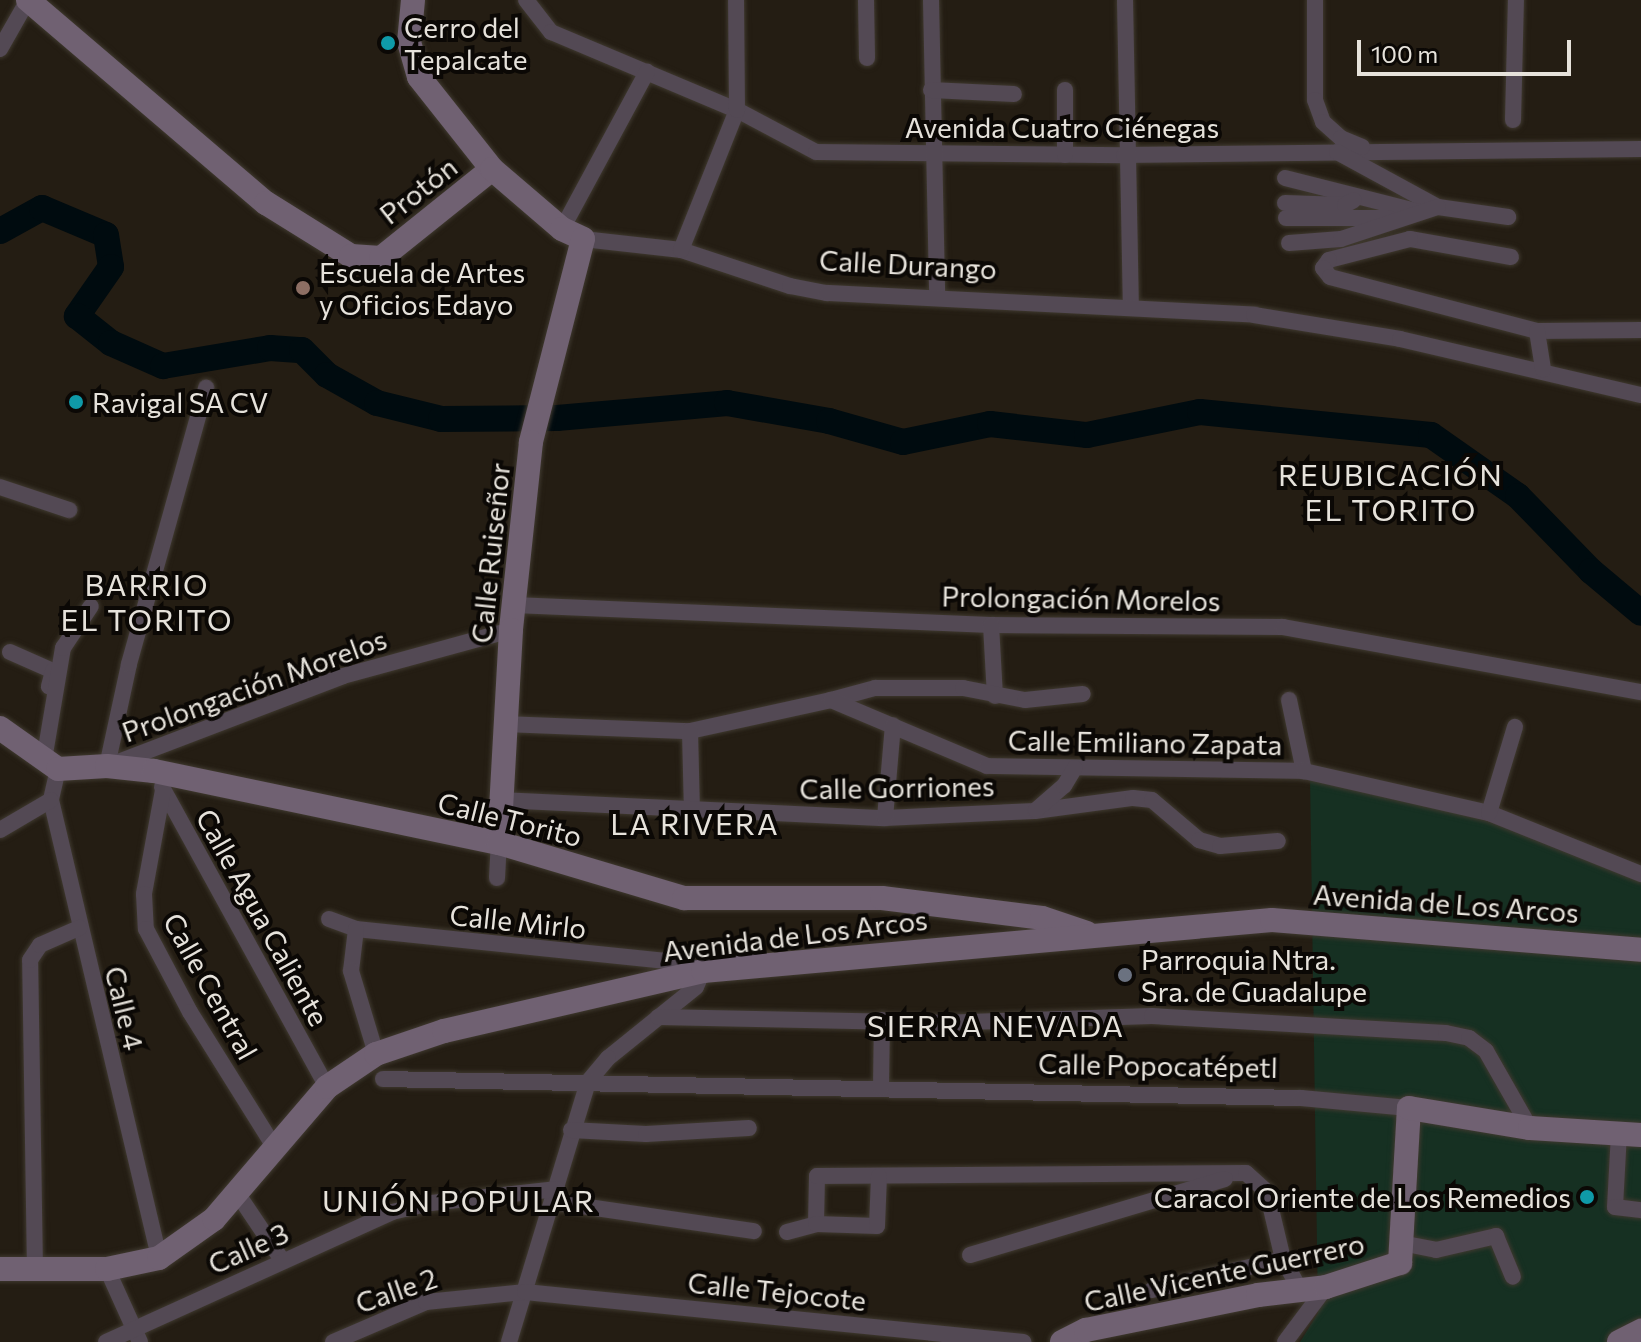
<!DOCTYPE html>
<meta charset="utf-8">
<style>
body{margin:0}
#map{position:relative;width:1641px;height:1342px;overflow:hidden;background:#241d13;font-family:Commissioner,sans-serif}
div>[style]{position:absolute}
.green>*{inset:0;background:#163022}
.river>*{height:26px;margin:-13px;padding:0 13px;transform-origin:13px;border-radius:13px;background:#000b0f}
.roads{filter:drop-shadow(0 0 2px #3f392f) drop-shadow(0 0 2px #3f392f)}
.street>*{height:16px;margin:-8px;padding:0 8px;transform-origin:8px;border-radius:8px;background:#534954}
.secondary>*{height:24px;margin:-12px;padding:0 12px;transform-origin:12px;border-radius:12px;background:#706172}
.dots>*{width:22px;height:22px;translate:-50% -50%;box-sizing:border-box;border:4px solid #0b0805;border-radius:50%}
span{translate:-50% -50%;white-space:nowrap;text-align:center;line-height:1.15;-webkit-text-stroke:8px #0b0805;paint-order:stroke}
.poi-label{font-size:28px;color:#e6e2db}
.left{translate:0 -50%;text-align:left}
.right{translate:-100% -50%;text-align:right}
.street-label{font-size:28px;color:#e6e2db}
.neighbourhood-label{font-size:30px;color:#e6e2db;letter-spacing:2px}
.scale{position:absolute;left:1357px;top:40px;width:214px;height:36px;box-sizing:border-box;border:4px solid #e6e2db;border-top:0;padding-left:10px;font-size:24px;line-height:28px;white-space:nowrap;color:#e6e2db;-webkit-text-stroke:6px #0b0805;paint-order:stroke}
</style>
<div id="map">
<div class="green">
<div style="clip-path:polygon(1310px 776px,1587px 847px,1641px 872px,1641px 1342px,1300px 1342px,1318px 1313px)"></div>
</div>
<div class="river">
<div style="left:0;top:231px;width:48px;rotate:-28.7deg"></div>
<div style="left:42px;top:208px;width:69px;rotate:22.9deg"></div>
<div style="left:106px;top:235px;width:32px;rotate:81deg"></div>
<div style="left:111px;top:267px;width:60px;rotate:124.8deg"></div>
<div style="left:77px;top:316px;width:43px;rotate:38.5deg"></div>
<div style="left:111px;top:343px;width:57px;rotate:23.9deg"></div>
<div style="left:163px;top:366px;width:109px;rotate:-9.5deg"></div>
<div style="left:270px;top:348px;width:32px;rotate:4deg"></div>
<div style="left:302px;top:350px;width:35px;rotate:45deg"></div>
<div style="left:327px;top:375px;width:57px;rotate:29.2deg"></div>
<div style="left:377px;top:403px;width:66px;rotate:14deg"></div>
<div style="left:441px;top:419px;width:116px;rotate:-0.5deg"></div>
<div style="left:557px;top:418px;width:171px;rotate:-5deg"></div>
<div style="left:727px;top:403px;width:104px;rotate:10deg"></div>
<div style="left:829px;top:421px;width:77px;rotate:15.8deg"></div>
<div style="left:903px;top:442px;width:89px;rotate:-11.7deg"></div>
<div style="left:990px;top:424px;width:98px;rotate:6.5deg"></div>
<div style="left:1087px;top:435px;width:115px;rotate:-11.5deg"></div>
<div style="left:1200px;top:412px;width:232px;rotate:5.7deg"></div>
<div style="left:1431px;top:435px;width:106px;rotate:35deg"></div>
<div style="left:1518px;top:496px;width:105px;rotate:45.8deg"></div>
<div style="left:1591px;top:571px;width:65px;rotate:40deg"></div>
</div>
<div class="roads">
<div class="street">
<div style="left:526px;top:0;width:41px;rotate:52deg"></div>
<div style="left:551px;top:32px;width:202px;rotate:22.8deg"></div>
<div style="left:737px;top:110px;width:89px;rotate:28deg"></div>
<div style="left:816px;top:152px;width:308px;rotate:0.6deg"></div>
<div style="left:1124px;top:155px;width:517px;rotate:-0.66deg"></div>
<div style="left:866px;top:0;width:58px;rotate:89deg"></div>
<div style="left:931px;top:0;width:296px;rotate:88.8deg"></div>
<div style="left:1125px;top:0;width:306px;rotate:88.9deg"></div>
<div style="left:1315px;top:0;width:100px;rotate:90deg"></div>
<div style="left:1315px;top:100px;width:23px;rotate:70deg"></div>
<div style="left:1323px;top:122px;width:24px;rotate:42deg"></div>
<div style="left:1341px;top:138px;width:23px;rotate:23deg"></div>
<div style="left:0;top:49px;width:56px;rotate:-60.3deg"></div>
<div style="left:931px;top:90px;width:83px;rotate:2.8deg"></div>
<div style="left:1513px;top:120px;width:120px;rotate:-88.6deg"></div>
<div style="left:1337px;top:152px;width:115px;rotate:28.6deg"></div>
<div style="left:1438px;top:207px;width:71px;rotate:8.1deg"></div>
<div style="left:1065px;top:155px;width:65px;rotate:-90deg"></div>
<div style="left:1285px;top:178px;width:138px;rotate:14.2deg"></div>
<div style="left:1285px;top:203px;width:60px;rotate:1.9deg"></div>
<div style="left:1345px;top:205px;width:10px;rotate:-29deg"></div>
<div style="left:1286px;top:218px;width:102px"></div>
<div style="left:562px;top:229px;width:179px;rotate:-61.6deg"></div>
<div style="left:583px;top:239px;width:99px;rotate:6.4deg"></div>
<div style="left:681px;top:250px;width:115px;rotate:18.3deg"></div>
<div style="left:790px;top:286px;width:38px;rotate:11deg"></div>
<div style="left:827px;top:293px;width:428px;rotate:2.9deg"></div>
<div style="left:1254px;top:315px;width:148px;rotate:9.3deg"></div>
<div style="left:1400px;top:339px;width:247px;rotate:13.1deg"></div>
<div style="left:1289px;top:243px;width:52px;rotate:-4.4deg"></div>
<div style="left:1341px;top:239px;width:102px;rotate:-18.3deg"></div>
<div style="left:681px;top:250px;width:151px;rotate:-68.2deg"></div>
<div style="left:737px;top:110px;width:110px;rotate:-90.5deg"></div>
<div style="left:1511px;top:257px;width:103px;rotate:-169.9deg"></div>
<div style="left:1410px;top:239px;width:84px;rotate:165.5deg"></div>
<div style="left:1329px;top:260px;width:10px;rotate:127deg"></div>
<div style="left:1323px;top:268px;width:11px;rotate:52deg"></div>
<div style="left:1330px;top:277px;width:214px;rotate:14.6deg"></div>
<div style="left:1537px;top:331px;width:104px;rotate:-0.6deg"></div>
<div style="left:1537px;top:331px;width:39px;rotate:81deg"></div>
<div style="left:0;top:487px;width:73px;rotate:18.4deg"></div>
<div style="left:514px;top:605px;width:477px;rotate:2.4deg"></div>
<div style="left:991px;top:625px;width:292px;rotate:0.4deg"></div>
<div style="left:1283px;top:627px;width:364px;rotate:10.3deg"></div>
<div style="left:991px;top:625px;width:71px;rotate:86.8deg"></div>
<div style="left:10px;top:652px;width:47px;rotate:23.8deg"></div>
<div style="left:53px;top:671px;width:16px;rotate:105deg"></div>
<div style="left:831px;top:700px;width:46px;rotate:-15.3deg"></div>
<div style="left:875px;top:688px;width:88px"></div>
<div style="left:963px;top:688px;width:63px;rotate:11deg"></div>
<div style="left:1025px;top:700px;width:58px;rotate:-5.9deg"></div>
<div style="left:1289px;top:700px;width:73px;rotate:78.1deg"></div>
<div style="left:504px;top:724px;width:186px;rotate:2.2deg"></div>
<div style="left:690px;top:731px;width:144px;rotate:-12.4deg"></div>
<div style="left:831px;top:700px;width:169px;rotate:22.9deg"></div>
<div style="left:987px;top:766px;width:317px;rotate:0.9deg"></div>
<div style="left:1304px;top:771px;width:190px;rotate:12.8deg"></div>
<div style="left:1489px;top:813px;width:164px;rotate:21.9deg"></div>
<div style="left:690px;top:731px;width:80px;rotate:88.6deg"></div>
<div style="left:44px;top:760px;width:114px;rotate:-80.4deg"></div>
<div style="left:63px;top:648px;width:50px;rotate:-56.3deg"></div>
<div style="left:113px;top:764px;width:246px;rotate:-20.9deg"></div>
<div style="left:343px;top:676px;width:174px;rotate:-15.3deg"></div>
<div style="left:107px;top:766px;width:104px;rotate:-77.8deg"></div>
<div style="left:129px;top:664px;width:287px;rotate:-74.4deg"></div>
<div style="left:58px;top:769px;width:32px;rotate:103deg"></div>
<div style="left:51px;top:800px;width:471px;rotate:76.7deg"></div>
<div style="left:162px;top:787px;width:342px;rotate:61.2deg"></div>
<div style="left:163px;top:790px;width:106px;rotate:100.4deg"></div>
<div style="left:144px;top:894px;width:35px;rotate:87deg"></div>
<div style="left:146px;top:929px;width:94px;rotate:62.1deg"></div>
<div style="left:190px;top:1012px;width:160px;rotate:58deg"></div>
<div style="left:500px;top:800px;width:385px;rotate:2.7deg"></div>
<div style="left:885px;top:818px;width:150px;rotate:-2.7deg"></div>
<div style="left:1035px;top:811px;width:99px;rotate:-7.6deg"></div>
<div style="left:1133px;top:798px;width:19px;rotate:6deg"></div>
<div style="left:1152px;top:800px;width:62px;rotate:40.4deg"></div>
<div style="left:1199px;top:840px;width:22px;rotate:16deg"></div>
<div style="left:1220px;top:846px;width:58px;rotate:-4.9deg"></div>
<div style="left:1036px;top:810px;width:37px;rotate:-41deg"></div>
<div style="left:1064px;top:786px;width:21px;rotate:-59deg"></div>
<div style="left:1489px;top:813px;width:90px;rotate:-73.2deg"></div>
<div style="left:885px;top:818px;width:93px;rotate:-85.1deg"></div>
<div style="left:0;top:830px;width:59px;rotate:-30.5deg"></div>
<div style="left:497px;top:878px;width:35px;rotate:-87deg"></div>
<div style="left:329px;top:919px;width:29px;rotate:20deg"></div>
<div style="left:356px;top:929px;width:324px;rotate:5.9deg"></div>
<div style="left:678px;top:962px;width:27px;rotate:20deg"></div>
<div style="left:703px;top:971px;width:17px;rotate:114deg"></div>
<div style="left:696px;top:987px;width:113px;rotate:141.1deg"></div>
<div style="left:608px;top:1058px;width:31px;rotate:130deg"></div>
<div style="left:588px;top:1082px;width:272px;rotate:106.9deg"></div>
<div style="left:356px;top:929px;width:42px;rotate:96.8deg"></div>
<div style="left:351px;top:971px;width:87px;rotate:73.2deg"></div>
<div style="left:658px;top:1017px;width:280px;rotate:1.2deg"></div>
<div style="left:938px;top:1023px;width:214px;rotate:-1.9deg"></div>
<div style="left:1152px;top:1016px;width:294px;rotate:3.3deg"></div>
<div style="left:1446px;top:1033px;width:24px;rotate:12deg"></div>
<div style="left:1469px;top:1038px;width:21px;rotate:37deg"></div>
<div style="left:1486px;top:1051px;width:89px;rotate:60.3deg"></div>
<div style="left:383px;top:1079px;width:918px;rotate:1.19deg"></div>
<div style="left:1301px;top:1098px;width:108px;rotate:5.3deg"></div>
<div style="left:881px;top:1088px;width:68px;rotate:-89.2deg"></div>
<div style="left:571px;top:1130px;width:75px;rotate:3.1deg"></div>
<div style="left:646px;top:1134px;width:103px;rotate:-3.3deg"></div>
<div style="left:1619px;top:1133px;width:74px;rotate:93.1deg"></div>
<div style="left:1615px;top:1207px;width:26px;rotate:7deg"></div>
<div style="left:237px;top:1193px;width:81px;rotate:56.1deg"></div>
<div style="left:554px;top:1202px;width:202px;rotate:8.3deg"></div>
<div style="left:816px;top:1224px;width:48px;rotate:-88.8deg"></div>
<div style="left:817px;top:1176px;width:429px;rotate:-0.4deg"></div>
<div style="left:1246px;top:1173px;width:28px;rotate:42deg"></div>
<div style="left:1267px;top:1192px;width:69px;rotate:76.6deg"></div>
<div style="left:1283px;top:1259px;width:35px;rotate:61deg"></div>
<div style="left:787px;top:1232px;width:30px;rotate:-15deg"></div>
<div style="left:816px;top:1224px;width:61px;rotate:1.9deg"></div>
<div style="left:877px;top:1226px;width:50px;rotate:-87.7deg"></div>
<div style="left:1401px;top:1243px;width:36px;rotate:11deg"></div>
<div style="left:1436px;top:1250px;width:62px;rotate:-13.1deg"></div>
<div style="left:1496px;top:1236px;width:44px;rotate:67.5deg"></div>
<div style="left:970px;top:1255px;width:266px;rotate:-16.6deg"></div>
<div style="left:107px;top:1269px;width:80px;rotate:65.7deg"></div>
<div style="left:35px;top:1270px;width:310px;rotate:-90.9deg"></div>
<div style="left:30px;top:960px;width:18px;rotate:-56deg"></div>
<div style="left:40px;top:945px;width:43px;rotate:-23.6deg"></div>
<div style="left:1152px;top:1290px;width:135px;rotate:-13.3deg"></div>
<div style="left:106px;top:1342px;width:314px;rotate:-24.4deg"></div>
<div style="left:392px;top:1212px;width:40px;rotate:-13deg"></div>
<div style="left:431px;top:1203px;width:127px;rotate:-6.3deg"></div>
<div style="left:333px;top:1342px;width:101px;rotate:-23.3deg"></div>
<div style="left:426px;top:1302px;width:100px;rotate:-5.8deg"></div>
<div style="left:525px;top:1292px;width:501px;rotate:5.73deg"></div>
<div style="left:1285px;top:1342px;width:69px;rotate:-53.3deg"></div>
</div>
<div class="secondary">
<div style="left:28px;top:0;width:313px;rotate:40.5deg"></div>
<div style="left:266px;top:203px;width:100px;rotate:31.9deg"></div>
<div style="left:351px;top:256px;width:30px;rotate:4deg"></div>
<div style="left:381px;top:258px;width:142px;rotate:-38.7deg"></div>
<div style="left:413px;top:0;width:42px;rotate:95.4deg"></div>
<div style="left:409px;top:42px;width:36px;rotate:74deg"></div>
<div style="left:419px;top:77px;width:117px;rotate:51.6deg"></div>
<div style="left:492px;top:169px;width:92px;rotate:40.6deg"></div>
<div style="left:562px;top:229px;width:23px;rotate:25deg"></div>
<div style="left:583px;top:239px;width:210px;rotate:104.4deg"></div>
<div style="left:531px;top:442px;width:189px;rotate:96.1deg"></div>
<div style="left:511px;top:630px;width:213px;rotate:93.2deg"></div>
<div style="left:0;top:728px;width:71px;rotate:35.3deg"></div>
<div style="left:58px;top:769px;width:49px;rotate:-3.5deg"></div>
<div style="left:107px;top:766px;width:47px;rotate:6.1deg"></div>
<div style="left:154px;top:771px;width:352px;rotate:11.8deg"></div>
<div style="left:499px;top:843px;width:193px;rotate:16.6deg"></div>
<div style="left:684px;top:898px;width:198px"></div>
<div style="left:882px;top:898px;width:161px;rotate:7.1deg"></div>
<div style="left:1042px;top:918px;width:47px;rotate:18.4deg"></div>
<div style="left:0;top:1269px;width:107px"></div>
<div style="left:107px;top:1269px;width:53px;rotate:-11.9deg"></div>
<div style="left:159px;top:1258px;width:67px;rotate:-35.3deg"></div>
<div style="left:214px;top:1219px;width:174px;rotate:-49.4deg"></div>
<div style="left:327px;top:1087px;width:59px;rotate:-34deg"></div>
<div style="left:376px;top:1054px;width:72px;rotate:-18.7deg"></div>
<div style="left:444px;top:1031px;width:266px;rotate:-13deg"></div>
<div style="left:703px;top:971px;width:571px;rotate:-5.12deg"></div>
<div style="left:1272px;top:920px;width:370px;rotate:4.6deg"></div>
<div style="left:1062px;top:1342px;width:27px;rotate:-27deg"></div>
<div style="left:1086px;top:1330px;width:176px;rotate:-11.5deg"></div>
<div style="left:1258px;top:1295px;width:68px;rotate:-6.7deg"></div>
<div style="left:1326px;top:1287px;width:78px;rotate:-18deg"></div>
<div style="left:1400px;top:1263px;width:155px;rotate:-86.7deg"></div>
<div style="left:1409px;top:1108px;width:123px;rotate:9.4deg"></div>
<div style="left:1530px;top:1128px;width:111px;rotate:3.6deg"></div>
<div style="left:1619px;top:1342px;width:25px;rotate:-27deg"></div>
</div>
</div>
<div class="dots">
<div style="left:388px;top:43px;background:#0f9aa8"></div>
<div style="left:303px;top:288px;background:#8d6e63"></div>
<div style="left:76px;top:402px;background:#0f9aa8"></div>
<div style="left:1125px;top:975px;background:#6b7280"></div>
<div style="left:1587px;top:1197px;background:#0f9aa8"></div>
</div>
<div class="poi-label">
<span class="left" style="left:404px;top:43px">Cerro del<br>Tepalcate</span>
<span class="left" style="left:319px;top:288px">Escuela de Artes<br>y Oficios Edayo</span>
<span class="left" style="left:92px;top:402px">Ravigal SA CV</span>
<span class="left" style="left:1141px;top:975px">Parroquia Ntra.<br>Sra. de Guadalupe</span>
<span class="right" style="left:1571px;top:1197px">Caracol Oriente de Los Remedios</span>
</div>
<div class="street-label">
<span style="left:1062px;top:127px">Avenida Cuatro Ciénegas</span>
<span style="left:418px;top:190px;rotate:-38deg">Protón</span>
<span style="left:908px;top:264px;rotate:3deg">Calle Durango</span>
<span style="left:490px;top:553px;rotate:-84deg">Calle Ruiseñor</span>
<span style="left:1081px;top:598px;rotate:1deg">Prolongación Morelos</span>
<span style="left:254px;top:685px;rotate:-20deg">Prolongación Morelos</span>
<span style="left:1145px;top:742px;rotate:1deg">Calle Emiliano Zapata</span>
<span style="left:897px;top:787px;rotate:-1deg">Calle Gorriones</span>
<span style="left:510px;top:819px;rotate:14deg">Calle Torito</span>
<span style="left:1446px;top:903px;rotate:4deg">Avenida de Los Arcos</span>
<span style="left:263px;top:917px;rotate:61deg">Calle Agua Caliente</span>
<span style="left:518px;top:921px;rotate:6deg">Calle Mirlo</span>
<span style="left:795px;top:935px;rotate:-7deg">Avenida de Los Arcos</span>
<span style="left:211px;top:986px;rotate:61deg">Calle Central</span>
<span style="left:125px;top:1008px;rotate:76deg">Calle 4</span>
<span style="left:1158px;top:1065px;rotate:1deg">Calle Popocatépetl</span>
<span style="left:248px;top:1248px;rotate:-24deg">Calle 3</span>
<span style="left:1224px;top:1272px;rotate:-12deg">Calle Vicente Guerrero</span>
<span style="left:396px;top:1290px;rotate:-19deg">Calle 2</span>
<span style="left:777px;top:1291px;rotate:6deg">Calle Tejocote</span>
</div>
<div class="neighbourhood-label">
<span style="left:1391px;top:491px">REUBICACIÓN<br>EL TORITO</span>
<span style="left:147px;top:601px">BARRIO<br>EL TORITO</span>
<span style="left:695px;top:823px">LA RIVERA</span>
<span style="left:996px;top:1025px">SIERRA NEVADA</span>
<span style="left:459px;top:1200px">UNIÓN POPULAR</span>
</div>
<div class="scale">100 m</div>
</div>
